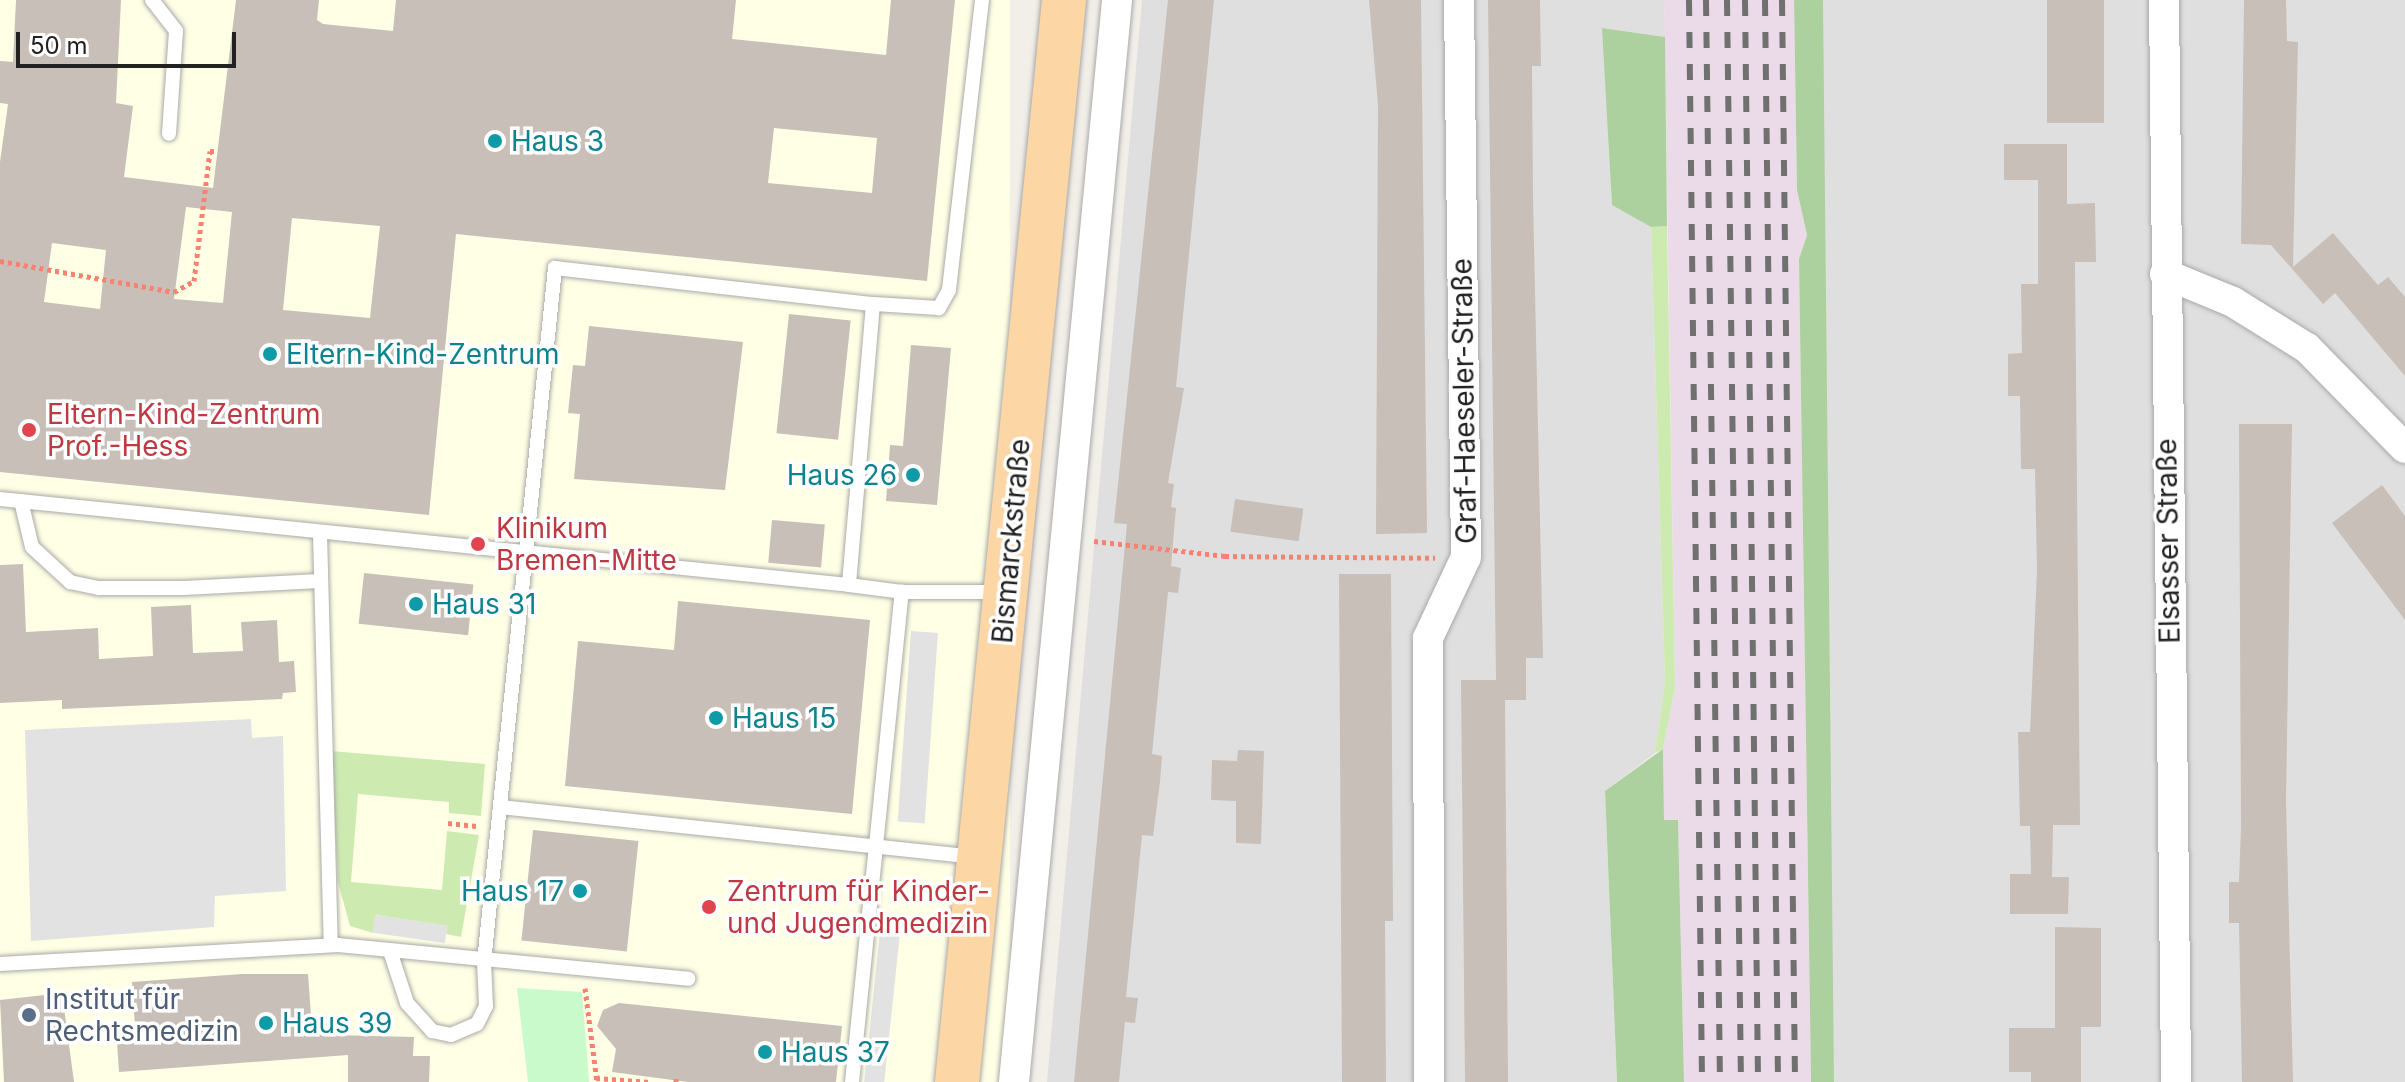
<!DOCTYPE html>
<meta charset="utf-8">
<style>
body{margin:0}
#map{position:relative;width:2405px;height:1082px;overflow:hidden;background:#f2efe9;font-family:Inter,sans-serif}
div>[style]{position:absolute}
.residential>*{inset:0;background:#e0dfdf;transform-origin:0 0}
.industrial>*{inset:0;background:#ebdbe8}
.education>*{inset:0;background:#ffffe5;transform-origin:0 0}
.grass>*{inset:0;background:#cdebb0}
.forest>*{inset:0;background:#add19e}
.park>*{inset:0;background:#c8facc}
.parking>*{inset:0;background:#e2e2e2;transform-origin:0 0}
.building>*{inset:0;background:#c7bfb8;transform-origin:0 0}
.path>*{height:5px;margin-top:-2.5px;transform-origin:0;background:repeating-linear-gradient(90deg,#fa8072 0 4px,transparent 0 8px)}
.roads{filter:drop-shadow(0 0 2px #a9a9a9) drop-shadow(0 0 2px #a9a9a9)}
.lane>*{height:14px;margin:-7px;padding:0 7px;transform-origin:7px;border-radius:7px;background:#fff}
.street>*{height:30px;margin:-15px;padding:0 15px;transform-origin:15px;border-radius:15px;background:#fff}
.primary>*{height:44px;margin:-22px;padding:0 22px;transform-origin:22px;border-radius:22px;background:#fcd6a4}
.rail>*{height:6px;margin-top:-3px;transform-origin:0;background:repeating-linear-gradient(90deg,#707070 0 16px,transparent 0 32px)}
.dots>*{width:22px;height:22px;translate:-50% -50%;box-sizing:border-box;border:4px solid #fff;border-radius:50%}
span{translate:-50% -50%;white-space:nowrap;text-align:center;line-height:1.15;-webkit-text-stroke:7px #fff;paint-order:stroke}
.culture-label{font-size:28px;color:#0d838f}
.left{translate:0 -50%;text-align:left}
.right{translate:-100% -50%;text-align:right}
.street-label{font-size:28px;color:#222}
.health-label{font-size:28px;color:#be3a42}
.service-label{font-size:28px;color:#4e5e75}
.scale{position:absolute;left:16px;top:32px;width:220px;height:36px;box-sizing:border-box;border:4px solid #222;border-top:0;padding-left:10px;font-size:24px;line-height:28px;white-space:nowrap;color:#222;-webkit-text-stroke:6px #fff;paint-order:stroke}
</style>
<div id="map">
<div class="residential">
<div style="clip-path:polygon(1142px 0,1664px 0,1665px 37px,1603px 28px,1612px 204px,1651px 227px,1665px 681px,1655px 753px,1605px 791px,1617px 1082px,1047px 1082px)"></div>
<div style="left:1823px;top:0;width:582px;height:1082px"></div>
</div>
<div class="industrial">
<div style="clip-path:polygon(1664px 0,1794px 0,1797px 190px,1807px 235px,1799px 259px,1811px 1082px,1684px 1082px,1678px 820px,1664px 821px,1663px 749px,1675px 688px)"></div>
</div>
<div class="education">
<div style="left:0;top:0;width:1010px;height:1082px"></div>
</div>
<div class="grass">
<div style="clip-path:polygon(1667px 226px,1675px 688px,1663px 749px,1655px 753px,1665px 681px,1651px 227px)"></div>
<div style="clip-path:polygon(331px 751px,485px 764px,481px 816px,449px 813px,449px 802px,358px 794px,351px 882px,442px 890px,447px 831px,479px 835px,461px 937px,446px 934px,447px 926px,376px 915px,373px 933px,350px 926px,338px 882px)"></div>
</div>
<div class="forest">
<div style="clip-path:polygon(1794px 0,1823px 0,1834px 1082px,1811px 1082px,1799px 259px,1807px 235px,1797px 190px)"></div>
<div style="clip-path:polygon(1602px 28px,1665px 37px,1667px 226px,1651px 227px,1612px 205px)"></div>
<div style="clip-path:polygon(1663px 749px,1664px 820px,1678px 820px,1684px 1082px,1617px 1082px,1605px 791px)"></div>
</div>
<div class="park">
<div style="clip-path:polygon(517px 988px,582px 992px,589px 1082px,528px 1082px)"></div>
</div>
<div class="parking">
<div style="left:911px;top:631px;width:27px;height:191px;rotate:4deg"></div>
<div style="clip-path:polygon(251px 719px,252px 738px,283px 736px,286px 891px,215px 896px,214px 927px,31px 941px,25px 730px)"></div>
<div style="left:375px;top:915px;width:73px;height:18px;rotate:8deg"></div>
<div style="left:881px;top:922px;width:20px;height:161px;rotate:6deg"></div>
</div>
<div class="building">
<div style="clip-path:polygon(evenodd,16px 0,121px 0,116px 103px,133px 106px,124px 177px,213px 188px,236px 0,319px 0,317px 20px,323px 24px,393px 31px,396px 0,736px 0,732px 39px,886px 55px,891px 0,955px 0,927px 281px,456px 234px,429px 515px,0 472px,0 162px,8px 104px,0 103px,0 61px,13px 62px,16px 0,774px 128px,877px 138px,872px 193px,768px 183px,774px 128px,16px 0,186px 207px,232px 212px,223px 303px,174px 299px,186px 207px,16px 0,292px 218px,380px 226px,370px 318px,283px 310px,292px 218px,16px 0,52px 243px,106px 250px,100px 309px,44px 302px,52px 243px)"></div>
<div style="clip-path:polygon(1168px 0,1214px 0,1176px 387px,1184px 388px,1168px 483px,1174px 484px,1171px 507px,1176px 508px,1171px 566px,1181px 568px,1178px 593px,1168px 592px,1152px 754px,1162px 756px,1160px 782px,1153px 836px,1142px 835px,1126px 997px,1138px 998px,1135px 1023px,1125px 1022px,1119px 1082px,1074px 1082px,1127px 524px,1114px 523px)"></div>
<div style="clip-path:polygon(1369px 0,1421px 0,1427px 533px,1376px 534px,1378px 105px)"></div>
<div style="clip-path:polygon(1488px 0,1540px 0,1541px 66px,1532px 66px,1533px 198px,1543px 658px,1526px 658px,1526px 700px,1505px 700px,1508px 1082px,1465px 1082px,1461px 680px,1496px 680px)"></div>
<div style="left:2047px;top:0;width:57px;height:123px"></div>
<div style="clip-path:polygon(2244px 0,2286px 0,2287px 41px,2298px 42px,2293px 267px,2333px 233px,2378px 285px,2388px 277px,2405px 297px,2405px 376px,2335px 293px,2323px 304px,2271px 245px,2241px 244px)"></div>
<div style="clip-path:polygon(2004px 144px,2067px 144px,2067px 204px,2095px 203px,2096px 262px,2075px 262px,2080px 825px,2053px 825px,2052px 877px,2069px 877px,2068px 914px,2010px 914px,2010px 874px,2031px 874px,2030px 826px,2020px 826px,2018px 732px,2030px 732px,2037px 570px,2035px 469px,2021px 469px,2020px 396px,2008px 396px,2008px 354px,2022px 353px,2021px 284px,2038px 284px,2038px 180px,2004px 180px)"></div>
<div style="left:789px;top:314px;width:62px;height:120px;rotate:6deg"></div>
<div style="clip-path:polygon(589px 326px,743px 342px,725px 490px,574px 479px,580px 414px,568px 413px,573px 365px,585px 366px)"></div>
<div style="clip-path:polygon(911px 345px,951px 348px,937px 505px,886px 501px,890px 445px,903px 446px)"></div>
<div style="clip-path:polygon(2239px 424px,2292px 424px,2286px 801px,2293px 1082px,2242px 1082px,2239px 923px,2229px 923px,2229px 882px,2239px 882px,2241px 827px)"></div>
<div style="clip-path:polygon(2382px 485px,2405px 516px,2405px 620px,2332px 523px)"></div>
<div style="left:1235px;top:499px;width:69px;height:33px;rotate:8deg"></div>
<div style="left:772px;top:520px;width:53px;height:43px;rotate:5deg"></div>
<div style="clip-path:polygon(23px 564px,26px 632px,98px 628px,99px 659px,153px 656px,151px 607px,191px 605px,193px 653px,243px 651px,241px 622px,277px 620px,279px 662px,294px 661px,296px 692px,283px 693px,282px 699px,62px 709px,62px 700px,0 703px,0 565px)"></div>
<div style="left:364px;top:573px;width:110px;height:51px;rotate:6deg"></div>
<div style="clip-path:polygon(1339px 574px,1391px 574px,1393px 921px,1385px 921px,1386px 1082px,1342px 1082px)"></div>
<div style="clip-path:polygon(678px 601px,870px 620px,852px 814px,565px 786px,578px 641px,674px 650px)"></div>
<div style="clip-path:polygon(1238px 750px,1264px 751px,1261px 844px,1236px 843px,1236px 801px,1211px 800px,1212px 760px,1237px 761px)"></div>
<div style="left:533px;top:830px;width:106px;height:111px;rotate:6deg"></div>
<div style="clip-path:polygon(2055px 927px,2101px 928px,2101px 1027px,2081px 1027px,2081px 1082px,2031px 1082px,2031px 1072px,2009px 1072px,2009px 1028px,2055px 1028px)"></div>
<div style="clip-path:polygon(242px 974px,308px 974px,311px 1016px,330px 1015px,332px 1035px,414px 1037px,413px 1056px,430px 1056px,429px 1082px,348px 1082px,348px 1055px,119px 1072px,116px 1027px,135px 1026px,132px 982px)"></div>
<div style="clip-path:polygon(62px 993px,74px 1082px,4px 1082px,0 1000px)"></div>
<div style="clip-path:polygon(619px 1003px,842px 1026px,836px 1082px,688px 1082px,612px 1072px,616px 1049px,597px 1026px,603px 1010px)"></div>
</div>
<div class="path">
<div style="left:0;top:261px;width:177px;rotate:10.1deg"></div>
<div style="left:174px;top:292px;width:23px;rotate:-29deg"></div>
<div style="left:194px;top:281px;width:131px;rotate:-83deg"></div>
<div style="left:210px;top:151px;width:7px"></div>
<div style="left:1094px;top:541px;width:132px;rotate:6.5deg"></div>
<div style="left:1225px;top:556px;width:210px;rotate:0.5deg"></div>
<div style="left:448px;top:823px;width:31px;rotate:6deg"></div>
<div style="left:585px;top:988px;width:95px;rotate:82.7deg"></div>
<div style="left:596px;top:1078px;width:54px;rotate:4.2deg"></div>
<div style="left:676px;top:1082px;width:5px;rotate:-90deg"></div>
</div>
<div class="roads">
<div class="lane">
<div style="left:152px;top:0;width:39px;rotate:52deg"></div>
<div style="left:176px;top:31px;width:103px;rotate:93.9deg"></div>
<div style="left:982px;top:0;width:292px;rotate:96.5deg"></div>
<div style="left:949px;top:290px;width:21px;rotate:119deg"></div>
<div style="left:939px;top:308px;width:66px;rotate:-176.5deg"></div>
<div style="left:873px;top:304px;width:282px;rotate:94.9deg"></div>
<div style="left:849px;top:585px;width:53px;rotate:7.5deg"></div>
<div style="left:902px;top:592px;width:97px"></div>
<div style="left:0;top:499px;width:853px;rotate:5.78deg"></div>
<div style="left:21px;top:501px;width:47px;rotate:76.6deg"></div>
<div style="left:32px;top:547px;width:52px;rotate:42.6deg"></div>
<div style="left:70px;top:582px;width:30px;rotate:12deg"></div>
<div style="left:99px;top:588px;width:85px"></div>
<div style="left:184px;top:588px;width:135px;rotate:-3deg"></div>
<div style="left:320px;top:534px;width:411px;rotate:88.5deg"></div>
<div style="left:500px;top:807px;width:476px;rotate:6deg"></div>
<div style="left:391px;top:954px;width:52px;rotate:71.9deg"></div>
<div style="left:407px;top:1003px;width:38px;rotate:48deg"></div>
<div style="left:432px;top:1031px;width:19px;rotate:12deg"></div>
<div style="left:451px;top:1035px;width:28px;rotate:-23deg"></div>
<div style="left:477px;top:1024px;width:20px;rotate:-63deg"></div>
<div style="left:486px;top:1006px;width:44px;rotate:-92.6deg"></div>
<div style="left:484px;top:962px;width:698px;rotate:-84.16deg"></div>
<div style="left:555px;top:268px;width:320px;rotate:6.5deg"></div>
<div style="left:0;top:964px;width:339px;rotate:-3.2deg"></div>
<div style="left:338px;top:945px;width:352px;rotate:5.5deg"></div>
<div style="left:852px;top:1082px;width:493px;rotate:-84.2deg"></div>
</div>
<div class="street">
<div style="left:2164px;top:0;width:1082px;rotate:89.36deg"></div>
<div style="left:2165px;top:274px;width:74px;rotate:22.4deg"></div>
<div style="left:2233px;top:302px;width:87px;rotate:31.9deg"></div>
<div style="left:2307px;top:348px;width:140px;rotate:45.6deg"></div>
<div style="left:1014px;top:1082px;width:1087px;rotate:-84.56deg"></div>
<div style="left:1429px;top:1082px;width:444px;rotate:-90.1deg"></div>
<div style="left:1428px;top:638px;width:89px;rotate:-64.9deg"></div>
<div style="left:1466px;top:557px;width:557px;rotate:-90.72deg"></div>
</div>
<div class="primary">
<div style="left:957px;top:1082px;width:1087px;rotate:-84.35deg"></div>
</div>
</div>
<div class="rail">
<div style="left:1689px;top:0;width:1082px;rotate:89.31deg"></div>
<div style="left:1706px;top:0;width:1082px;rotate:89.26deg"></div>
<div style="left:1727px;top:0;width:1082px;rotate:89.26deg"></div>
<div style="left:1745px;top:0;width:1082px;rotate:89.31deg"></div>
<div style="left:1765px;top:0;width:1082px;rotate:89.31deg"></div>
<div style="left:1782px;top:0;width:1082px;rotate:89.31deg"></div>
</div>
<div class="dots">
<div style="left:495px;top:141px;background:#0f9aa8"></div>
<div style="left:270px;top:354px;background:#0f9aa8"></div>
<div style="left:29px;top:430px;background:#e0444e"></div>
<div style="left:913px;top:475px;background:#0f9aa8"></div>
<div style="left:478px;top:544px;background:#e0444e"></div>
<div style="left:416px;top:604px;background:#0f9aa8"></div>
<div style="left:716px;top:718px;background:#0f9aa8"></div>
<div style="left:580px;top:891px;background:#0f9aa8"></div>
<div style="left:709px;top:907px;background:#e0444e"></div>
<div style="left:29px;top:1015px;background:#5c6f8a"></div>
<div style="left:266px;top:1023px;background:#0f9aa8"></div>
<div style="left:765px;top:1052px;background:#0f9aa8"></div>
</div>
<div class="culture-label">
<span class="left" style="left:511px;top:141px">Haus 3</span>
<span class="left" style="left:286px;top:354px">Eltern-Kind-Zentrum</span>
<span class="right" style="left:897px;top:475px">Haus 26</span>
<span class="left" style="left:432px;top:604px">Haus 31</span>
<span class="left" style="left:732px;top:718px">Haus 15</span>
<span class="right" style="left:564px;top:891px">Haus 17</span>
<span class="left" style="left:282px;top:1023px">Haus 39</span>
<span class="left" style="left:781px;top:1052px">Haus 37</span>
</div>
<div class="street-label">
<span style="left:1464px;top:401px;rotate:-91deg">Graf-Haeseler-Straße</span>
<span style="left:1011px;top:541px;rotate:-85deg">Bismarckstraße</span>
<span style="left:2168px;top:541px;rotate:-91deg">Elsasser Straße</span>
</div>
<div class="health-label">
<span class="left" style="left:47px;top:430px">Eltern-Kind-Zentrum<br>Prof.-Hess</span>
<span class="left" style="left:496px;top:544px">Klinikum<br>Bremen-Mitte</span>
<span class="left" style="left:727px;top:907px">Zentrum für Kinder-<br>und Jugendmedizin</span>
</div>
<div class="service-label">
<span class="left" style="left:45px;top:1015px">Institut für<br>Rechtsmedizin</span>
</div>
<div class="scale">50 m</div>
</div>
